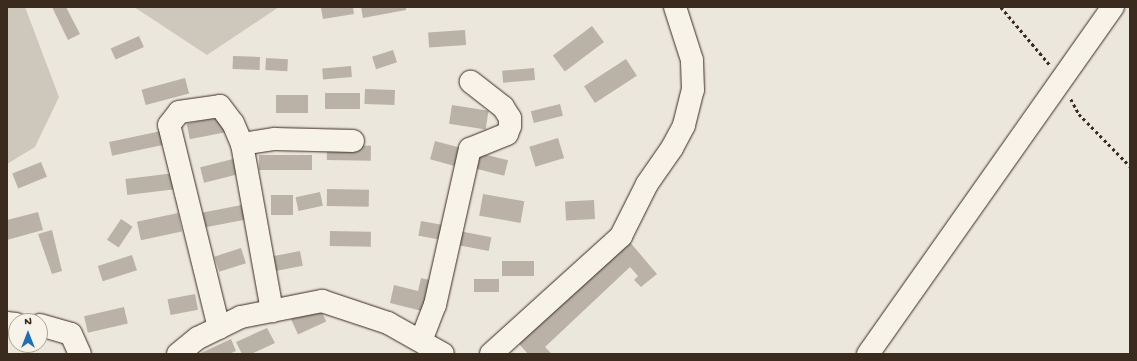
<!DOCTYPE html>
<style>
body{margin:0}
#map{position:relative;width:1137px;height:361px;overflow:hidden;background:#ece7dc;font-family:"Gochi Hand",sans-serif}
div>[style]{position:absolute}
.green>*{inset:0;background:#cec8bc}
.building>*{inset:0;background:#bab2a7;transform-origin:0 0}
.path>*{height:2.5px;margin-top:-1.25px;transform-origin:0;background:repeating-linear-gradient(90deg,#3b2a1e 0 3px,transparent 0 6px)}
.roads{filter:drop-shadow(0 0 1px #3b2a1e) drop-shadow(0 0 1px #3b2a1e)}
.minor>*{height:22px;margin:-11px;padding:0 11px;transform-origin:11px;border-radius:11px;background:#f7f3e8}
.major>*{height:22px;margin:-11px;padding:0 11px;transform-origin:11px;border-radius:11px;background:#f7f3e8}
span{translate:-50% -50%;white-space:nowrap;text-align:center;line-height:1.15;-webkit-text-stroke:3.5px #f7f3e8;paint-order:stroke}
.frame{position:absolute;inset:0;border:8px solid #3b2a1e;pointer-events:none}
.north{position:absolute;left:8px;top:313px;width:40px;height:40px;box-sizing:border-box;background:#f7f3e8;border:1px solid #aca397;border-radius:50%;rotate:0deg;font-size:11px;font-weight:700;line-height:16px;text-align:center;color:#3b2a1e}
.north::after{content:'';display:block;margin:auto;width:14px;height:18px;background:#1f6fb2;clip-path:polygon(50% 0,100% 100%,50% 72%,0 100%)}
</style>
<div id="map">
<div class="green">
<div style="clip-path:polygon(7px 7px,25px 7px,59px 97px,35px 147px,7px 164px)"></div>
<div style="clip-path:polygon(134px 7px,279px 7px,207px 55px)"></div>
</div>
<div class="building">
<div style="clip-path:polygon(52px 7px,66px 7px,80px 34px,68px 40px)"></div>
<div style="clip-path:polygon(353px 7px,354px 14px,323px 19px,321px 8px)"></div>
<div style="clip-path:polygon(361px 7px,406px 7px,406px 10px,363px 18px)"></div>
<div style="left:592px;top:26px;width:20px;height:49px;rotate:53deg"></div>
<div style="left:465px;top:30px;width:15px;height:37px;rotate:86deg"></div>
<div style="left:139px;top:36px;width:12px;height:31px;rotate:66deg"></div>
<div style="left:393px;top:50px;width:13px;height:22px;rotate:72deg"></div>
<div style="left:233px;top:56px;width:27px;height:13px;rotate:2deg"></div>
<div style="left:266px;top:58px;width:22px;height:12px;rotate:3deg"></div>
<div style="left:626px;top:59px;width:20px;height:50px;rotate:57deg"></div>
<div style="left:351px;top:66px;width:11px;height:29px;rotate:85deg"></div>
<div style="left:534px;top:68px;width:12px;height:32px;rotate:85deg"></div>
<div style="left:185px;top:78px;width:16px;height:45px;rotate:75deg"></div>
<div style="left:365px;top:89px;width:30px;height:15px;rotate:2deg"></div>
<div style="left:360px;top:93px;width:16px;height:35px;rotate:90deg"></div>
<div style="left:276px;top:95px;width:32px;height:18px"></div>
<div style="left:560px;top:104px;width:12px;height:30px;rotate:76deg"></div>
<div style="left:452px;top:105px;width:37px;height:19px;rotate:9deg"></div>
<div style="left:225px;top:116px;width:16px;height:39px;rotate:79deg"></div>
<div style="left:161px;top:131px;width:14px;height:53px;rotate:78deg"></div>
<div style="left:558px;top:138px;width:21px;height:30px;rotate:73deg"></div>
<div style="left:435px;top:141px;width:31px;height:19px;rotate:15deg"></div>
<div style="left:327px;top:145px;width:44px;height:15px;rotate:1deg"></div>
<div style="left:479px;top:153px;width:30px;height:16px;rotate:14deg"></div>
<div style="left:259px;top:155px;width:53px;height:15px"></div>
<div style="left:237px;top:158px;width:16px;height:38px;rotate:76deg"></div>
<div style="left:41px;top:162px;width:16px;height:31px;rotate:68deg"></div>
<div style="left:175px;top:173px;width:16px;height:50px;rotate:83deg"></div>
<div style="left:327px;top:189px;width:42px;height:17px;rotate:1deg"></div>
<div style="left:320px;top:192px;width:14px;height:25px;rotate:78deg"></div>
<div style="left:483px;top:194px;width:42px;height:22px;rotate:10deg"></div>
<div style="left:271px;top:195px;width:22px;height:20px"></div>
<div style="left:594px;top:200px;width:19px;height:29px;rotate:87deg"></div>
<div style="left:247px;top:204px;width:15px;height:45px;rotate:79deg"></div>
<div style="clip-path:polygon(38px 212px,43px 230px,7px 240px,7px 220px)"></div>
<div style="left:178px;top:213px;width:19px;height:42px;rotate:78deg"></div>
<div style="left:121px;top:219px;width:14px;height:25px;rotate:34deg"></div>
<div style="left:421px;top:221px;width:27px;height:15px;rotate:10deg"></div>
<div style="clip-path:polygon(52px 230px,62px 271px,52px 274px,38px 234px)"></div>
<div style="left:330px;top:231px;width:41px;height:15px;rotate:1deg"></div>
<div style="left:459px;top:231px;width:33px;height:14px;rotate:11deg"></div>
<div style="clip-path:polygon(629px 241px,657px 274px,641px 287px,634px 280px,638px 276px,630px 267px,545px 347px,552px 354px,528px 354px,519px 344px)"></div>
<div style="left:241px;top:248px;width:16px;height:28px;rotate:72deg"></div>
<div style="left:300px;top:251px;width:15px;height:29px;rotate:79deg"></div>
<div style="left:132px;top:255px;width:16px;height:36px;rotate:72deg"></div>
<div style="left:502px;top:261px;width:32px;height:15px"></div>
<div style="clip-path:polygon(421px 278px,438px 282px,430px 313px,390px 303px,394px 285px,418px 291px)"></div>
<div style="left:474px;top:279px;width:25px;height:13px"></div>
<div style="left:195px;top:294px;width:16px;height:28px;rotate:79deg"></div>
<div style="left:319px;top:306px;width:17px;height:31px;rotate:65deg"></div>
<div style="left:124px;top:307px;width:17px;height:41px;rotate:77deg"></div>
<div style="clip-path:polygon(267px 328px,275px 343px,251px 354px,242px 354px,236px 342px)"></div>
<div style="clip-path:polygon(231px 339px,236px 351px,229px 354px,199px 354px)"></div>
</div>
<div class="path">
<div style="left:1001px;top:7px;width:76px;rotate:49.8deg"></div>
<div style="left:1071px;top:99px;width:17px;rotate:62deg"></div>
<div style="left:1079px;top:114px;width:73px;rotate:45.6deg"></div>
</div>
<div class="roads">
<div class="minor">
<div style="left:242px;top:144px;width:33px;rotate:-9deg"></div>
<div style="left:275px;top:139px;width:78px;rotate:1.5deg"></div>
<div style="left:7px;top:323px;width:9px;rotate:6deg"></div>
<div style="left:40px;top:325px;width:32px;rotate:16deg"></div>
<div style="left:71px;top:334px;width:22px;rotate:66deg"></div>
<div style="left:219px;top:328px;width:209px;rotate:-103.8deg"></div>
<div style="left:169px;top:125px;width:16px;rotate:-52deg"></div>
<div style="left:179px;top:112px;width:41px;rotate:-8.3deg"></div>
<div style="left:220px;top:106px;width:21px;rotate:53deg"></div>
<div style="left:233px;top:123px;width:23px;rotate:67deg"></div>
<div style="left:242px;top:144px;width:170px;rotate:79.8deg"></div>
<div style="left:421px;top:341px;width:39px;rotate:-69deg"></div>
<div style="left:435px;top:305px;width:160px;rotate:-77.4deg"></div>
<div style="left:470px;top:149px;width:40px;rotate:-22deg"></div>
<div style="left:507px;top:134px;width:9px;rotate:-69deg"></div>
<div style="left:510px;top:126px;width:8px;rotate:-90deg"></div>
<div style="left:510px;top:118px;width:13px;rotate:-122deg"></div>
<div style="left:503px;top:107px;width:41px;rotate:-142deg"></div>
<div style="left:178px;top:354px;width:26px;rotate:-39deg"></div>
<div style="left:198px;top:338px;width:48px;rotate:-26deg"></div>
<div style="left:241px;top:317px;width:83px;rotate:-11.2deg"></div>
<div style="left:322px;top:301px;width:70px;rotate:18.4deg"></div>
<div style="left:388px;top:323px;width:63px;rotate:29.4deg"></div>
<div style="left:491px;top:354px;width:176px;rotate:-42.2deg"></div>
<div style="left:621px;top:236px;width:58px;rotate:-63.4deg"></div>
<div style="left:647px;top:184px;width:44px;rotate:-55.2deg"></div>
<div style="left:672px;top:148px;width:26px;rotate:-62deg"></div>
<div style="left:684px;top:125px;width:36px;rotate:-76deg"></div>
<div style="left:693px;top:90px;width:30px;rotate:-92deg"></div>
<div style="left:692px;top:60px;width:56px;rotate:-107.8deg"></div>
</div>
<div class="major">
<div style="left:868px;top:354px;width:425px;rotate:-54.8deg"></div>
</div>
</div>
<div class="frame"></div>
<div class="north">N</div>
</div>
